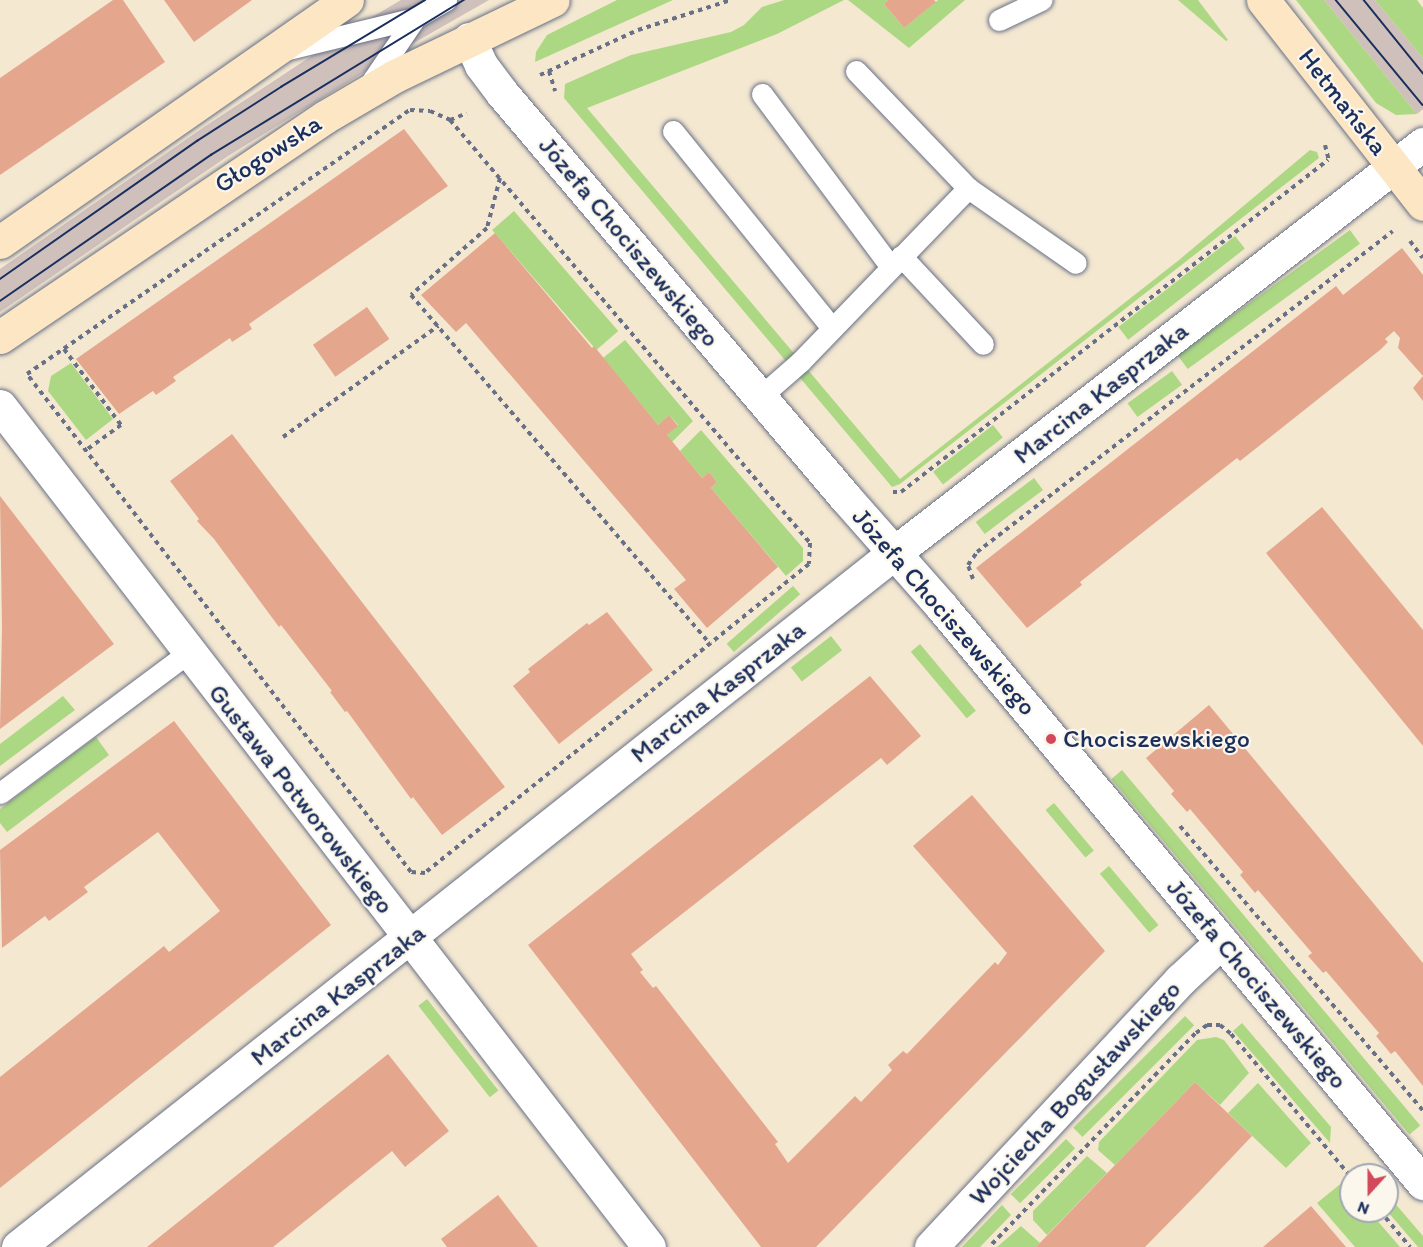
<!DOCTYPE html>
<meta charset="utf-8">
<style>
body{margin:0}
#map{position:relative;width:1423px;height:1247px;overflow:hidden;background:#f5e8d1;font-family:Itim,sans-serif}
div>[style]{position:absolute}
.industrial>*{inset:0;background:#cfc0bb}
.green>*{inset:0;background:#add883;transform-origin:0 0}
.building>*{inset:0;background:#e4a78e;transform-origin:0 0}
.path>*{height:4px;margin-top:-2px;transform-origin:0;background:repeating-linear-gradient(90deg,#677086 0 4.5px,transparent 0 9px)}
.roads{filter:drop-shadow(0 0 2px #677086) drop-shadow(0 0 2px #677086)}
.lane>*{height:21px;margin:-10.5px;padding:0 10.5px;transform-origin:10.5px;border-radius:10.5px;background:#fff}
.street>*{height:33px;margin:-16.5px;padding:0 16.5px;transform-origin:16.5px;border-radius:16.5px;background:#fff}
.secondary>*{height:33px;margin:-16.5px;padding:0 16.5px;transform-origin:16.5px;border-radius:16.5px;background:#fce6c4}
.tram>*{height:1.5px;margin:-0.75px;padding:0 0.75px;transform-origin:0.75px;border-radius:0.75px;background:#1b2f5e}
.dots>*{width:16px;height:16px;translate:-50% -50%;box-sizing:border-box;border:3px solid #fbf7ec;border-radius:50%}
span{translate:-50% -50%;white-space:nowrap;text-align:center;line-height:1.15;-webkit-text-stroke:4.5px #fbf7ec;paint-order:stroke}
.street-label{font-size:26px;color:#1b2f5e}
.poi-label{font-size:26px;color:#1b2f5e}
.left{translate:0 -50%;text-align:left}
.north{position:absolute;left:1339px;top:1163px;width:60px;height:60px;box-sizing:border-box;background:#fbf7ec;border:2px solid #a1a7b3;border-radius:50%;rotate:201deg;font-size:16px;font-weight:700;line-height:24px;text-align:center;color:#1b2f5e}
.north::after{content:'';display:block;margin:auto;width:21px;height:27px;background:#d1495b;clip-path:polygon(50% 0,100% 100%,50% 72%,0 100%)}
</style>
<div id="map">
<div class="industrial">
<div style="clip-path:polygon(401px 0,489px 0,384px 60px,228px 156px,0 312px,0 269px,204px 127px,357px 26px)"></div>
<div style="clip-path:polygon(1324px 0,1375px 0,1423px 58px,1423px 109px,1417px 114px)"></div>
</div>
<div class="green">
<div style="clip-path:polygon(617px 0,673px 0,535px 62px,536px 52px,547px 35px)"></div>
<div style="clip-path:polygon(784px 0,844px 0,777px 34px,587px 108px,900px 479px,1179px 260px,1310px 150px,1317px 152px,1319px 158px,900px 484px,892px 487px,564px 98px,565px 84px,631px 55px,731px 32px,744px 25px,762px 7px)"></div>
<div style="clip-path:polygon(848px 0,888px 0,884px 4px,904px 28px,938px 0,965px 0,909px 48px)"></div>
<div style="clip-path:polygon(1178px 0,1198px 0,1228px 40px,1226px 41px)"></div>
<div style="clip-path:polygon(1296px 0,1324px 0,1417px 114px,1396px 115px,1376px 103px)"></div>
<div style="clip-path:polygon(1375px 0,1417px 0,1423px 8px,1423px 58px)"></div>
<div style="left:514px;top:211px;width:159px;height:29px;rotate:49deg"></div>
<div style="left:1350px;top:230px;width:17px;height:213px;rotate:54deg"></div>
<div style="left:1235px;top:236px;width:16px;height:148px;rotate:52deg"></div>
<div style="clip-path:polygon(625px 340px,693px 421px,672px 442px,667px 435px,678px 425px,669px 415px,658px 425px,603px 358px)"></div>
<div style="clip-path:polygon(71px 363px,113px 419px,86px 440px,48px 391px,51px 376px)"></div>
<div style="left:1172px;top:371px;width:17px;height:55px;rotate:54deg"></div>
<div style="left:993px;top:425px;width:16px;height:76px;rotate:52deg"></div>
<div style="clip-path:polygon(701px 430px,803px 548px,803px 561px,786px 576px,711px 488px,717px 482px,709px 472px,702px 478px,680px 451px)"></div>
<div style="left:1034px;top:478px;width:15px;height:73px;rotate:53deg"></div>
<div style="left:793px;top:586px;width:11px;height:88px;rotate:49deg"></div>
<div style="left:831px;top:636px;width:18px;height:51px;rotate:52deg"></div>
<div style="left:920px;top:644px;width:87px;height:12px;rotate:50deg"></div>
<div style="clip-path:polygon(63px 696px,75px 710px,0 766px,0 744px)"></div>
<div style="clip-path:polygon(96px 737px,109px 755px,7px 832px,0 823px,0 809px)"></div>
<div style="left:1122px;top:770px;width:464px;height:14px;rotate:50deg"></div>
<div style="left:1054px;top:803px;width:62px;height:11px;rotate:50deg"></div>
<div style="left:1109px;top:866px;width:77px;height:12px;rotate:50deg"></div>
<div style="left:427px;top:999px;width:116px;height:11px;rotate:52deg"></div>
<div style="left:1185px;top:1016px;width:13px;height:158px;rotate:45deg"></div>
<div style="clip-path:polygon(1242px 1023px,1331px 1127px,1330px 1143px,1233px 1031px)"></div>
<div style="clip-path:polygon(1216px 1037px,1224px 1040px,1249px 1073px,1220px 1105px,1195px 1082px,1115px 1165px,1098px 1150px,1099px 1142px,1197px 1040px)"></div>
<div style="clip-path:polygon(1258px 1083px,1311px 1143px,1286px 1168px,1228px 1113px)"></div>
<div style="left:1066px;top:1139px;width:13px;height:78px;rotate:45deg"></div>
<div style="clip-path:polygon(1087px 1156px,1107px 1173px,1047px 1235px,1033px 1220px,1033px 1211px)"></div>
<div style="clip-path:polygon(1344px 1181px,1351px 1189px,1351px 1211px,1369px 1211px,1400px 1247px,1355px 1247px,1317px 1203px)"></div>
<div style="clip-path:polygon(1387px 1194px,1423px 1236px,1423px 1247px,1418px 1247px,1387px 1211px)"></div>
<div style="clip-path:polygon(1002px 1205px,1011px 1215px,980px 1247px,962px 1247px)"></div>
<div style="clip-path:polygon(1021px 1226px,1040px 1243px,1036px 1247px,997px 1247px)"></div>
</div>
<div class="building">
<div style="clip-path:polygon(113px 0,123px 0,165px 62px,0 175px,0 78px)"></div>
<div style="clip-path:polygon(164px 0,252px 0,194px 42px)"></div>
<div style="clip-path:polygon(888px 0,934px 0,936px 2px,904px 28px,884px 4px)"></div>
<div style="clip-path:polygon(404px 129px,448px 186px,249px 324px,252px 329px,232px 342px,230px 338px,173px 377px,176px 381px,156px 395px,153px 391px,119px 414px,76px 359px)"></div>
<div style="clip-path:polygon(495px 233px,592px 348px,594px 346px,658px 425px,669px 415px,678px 426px,667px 435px,702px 478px,709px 472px,717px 482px,711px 488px,778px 567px,707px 628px,674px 589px,686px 580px,466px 323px,456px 332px,421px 295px)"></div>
<div style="clip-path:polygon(1402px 248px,1423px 275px,1423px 401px,1413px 388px,1423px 376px,1398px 348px,1400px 338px,1394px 331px,1385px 339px,1388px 342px,1380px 350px,1240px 461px,1237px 458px,1080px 582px,1082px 585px,1027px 628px,976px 568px,1336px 286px,1343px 295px)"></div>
<div style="left:367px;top:307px;width:39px;height:66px;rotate:55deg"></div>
<div style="clip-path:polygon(232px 434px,505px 787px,442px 835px,413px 797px,411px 799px,347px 711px,345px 712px,330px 692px,332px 691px,281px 625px,279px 627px,214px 539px,197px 521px,199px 519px,170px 481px)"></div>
<div style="clip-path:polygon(0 496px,114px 644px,0 729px,2px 628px)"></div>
<div style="clip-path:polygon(1322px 507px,1423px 630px,1423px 746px,1266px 553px)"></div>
<div style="clip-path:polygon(607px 612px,653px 670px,559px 744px,513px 686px,530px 672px,528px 669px,587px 623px,589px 625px)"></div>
<div style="clip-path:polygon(870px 676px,921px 736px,887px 765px,881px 758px,631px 954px,643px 970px,640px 972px,653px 988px,656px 986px,778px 1142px,775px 1144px,788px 1163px,855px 1096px,861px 1102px,892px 1070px,888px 1065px,903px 1051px,907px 1054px,995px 962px,998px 965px,1007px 953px,913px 846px,972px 795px,1105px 951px,816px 1247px,761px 1247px,528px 945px)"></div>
<div style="clip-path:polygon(1209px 705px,1423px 963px,1423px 1086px,1395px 1051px,1391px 1054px,1376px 1036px,1379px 1033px,1326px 971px,1323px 973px,1308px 956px,1312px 953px,1258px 890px,1255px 893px,1240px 875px,1243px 872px,1190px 809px,1187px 812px,1171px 794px,1174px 791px,1146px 758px)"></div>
<div style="clip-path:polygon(174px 721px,331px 925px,0 1188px,0 1077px,164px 946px,169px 952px,220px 911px,158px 832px,84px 887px,88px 892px,49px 921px,45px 916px,2px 948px,0 850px)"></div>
<div style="clip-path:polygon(388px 1054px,449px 1131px,405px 1167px,392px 1151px,273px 1247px,147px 1247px)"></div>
<div style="clip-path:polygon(1195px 1082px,1252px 1136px,1199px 1192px,1145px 1247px,1036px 1247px)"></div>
<div style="clip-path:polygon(498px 1195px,538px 1247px,447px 1247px,441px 1239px)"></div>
<div style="clip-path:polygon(1311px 1206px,1346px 1247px,1263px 1247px)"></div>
</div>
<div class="path">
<div style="left:549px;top:71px;width:21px;rotate:73deg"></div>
<div style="left:540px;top:75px;width:108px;rotate:-24.7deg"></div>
<div style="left:638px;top:30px;width:98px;rotate:-17.9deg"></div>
<div style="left:410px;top:110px;width:20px;rotate:3deg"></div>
<div style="left:430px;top:111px;width:22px;rotate:24deg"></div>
<div style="left:450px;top:120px;width:555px;rotate:49.6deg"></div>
<div style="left:810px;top:543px;width:21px;rotate:93deg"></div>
<div style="left:809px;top:564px;width:493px;rotate:141.2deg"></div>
<div style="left:425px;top:873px;width:14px;rotate:-176deg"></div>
<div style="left:411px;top:872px;width:629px;rotate:-127.64deg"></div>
<div style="left:27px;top:374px;width:465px;rotate:-34.6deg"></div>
<div style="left:450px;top:120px;width:18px;rotate:-22deg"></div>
<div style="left:1325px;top:145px;width:16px;rotate:76deg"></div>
<div style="left:500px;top:178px;width:52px;rotate:104.6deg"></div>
<div style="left:487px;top:228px;width:101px;rotate:138.6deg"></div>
<div style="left:411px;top:295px;width:460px;rotate:49.4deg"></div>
<div style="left:1410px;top:241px;width:21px;rotate:53deg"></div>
<div style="left:64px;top:349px;width:95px;rotate:53.1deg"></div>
<div style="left:121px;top:425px;width:44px;rotate:144.2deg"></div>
<div style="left:283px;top:437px;width:191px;rotate:-35.6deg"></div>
<div style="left:893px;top:492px;width:8px"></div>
<div style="left:901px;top:492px;width:541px;rotate:-37.87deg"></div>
<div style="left:973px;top:579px;width:15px;rotate:-110deg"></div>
<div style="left:968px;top:565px;width:16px;rotate:-55deg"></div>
<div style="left:977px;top:552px;width:525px;rotate:-37.66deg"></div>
<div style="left:1180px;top:826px;width:375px;rotate:49.5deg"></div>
<div style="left:1380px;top:1211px;width:47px;rotate:50.2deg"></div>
<div style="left:992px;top:1244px;width:293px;rotate:-46deg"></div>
<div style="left:1196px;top:1033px;width:14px;rotate:-36deg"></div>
<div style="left:1207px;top:1025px;width:13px"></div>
<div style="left:1220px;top:1025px;width:14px;rotate:39deg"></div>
<div style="left:1231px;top:1034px;width:187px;rotate:50deg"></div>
</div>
<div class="roads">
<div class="lane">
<div style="left:999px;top:20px;width:47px;rotate:-25.5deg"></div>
<div style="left:288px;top:49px;width:131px;rotate:-13.7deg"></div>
<div style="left:415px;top:18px;width:36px;rotate:-30deg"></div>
<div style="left:856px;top:71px;width:162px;rotate:46.3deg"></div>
<div style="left:368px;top:87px;width:83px;rotate:-55.7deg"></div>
<div style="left:762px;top:94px;width:216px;rotate:53.3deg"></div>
<div style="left:673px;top:131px;width:253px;rotate:51.1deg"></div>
<div style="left:901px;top:256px;width:120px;rotate:47deg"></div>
<div style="left:760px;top:397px;width:53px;rotate:-41.2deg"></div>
<div style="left:800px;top:362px;width:242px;rotate:-46deg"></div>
<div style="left:968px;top:188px;width:131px;rotate:34.8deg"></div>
<div style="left:0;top:793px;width:234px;rotate:-36.7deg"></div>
</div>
<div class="street">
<div style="left:469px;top:39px;width:29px;rotate:65deg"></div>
<div style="left:481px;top:65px;width:35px;rotate:53deg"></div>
<div style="left:502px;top:93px;width:530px;rotate:49.67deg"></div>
<div style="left:845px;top:497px;width:145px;rotate:48.6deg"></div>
<div style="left:941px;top:606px;width:752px;rotate:50.13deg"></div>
<div style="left:0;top:406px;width:1062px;rotate:52.34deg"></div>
<div style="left:18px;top:1247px;width:1118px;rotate:-38.39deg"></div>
<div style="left:894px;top:553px;width:669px;rotate:-37.71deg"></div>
<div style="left:931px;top:1247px;width:365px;rotate:-47deg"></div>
<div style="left:1180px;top:980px;width:56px;rotate:-42.8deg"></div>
</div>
<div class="secondary">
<div style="left:1263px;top:0;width:259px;rotate:51.9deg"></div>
<div style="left:0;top:242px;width:423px;rotate:-34.9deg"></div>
<div style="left:0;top:337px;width:392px;rotate:-34.1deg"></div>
<div style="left:325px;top:117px;width:81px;rotate:-30.4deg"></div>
<div style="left:395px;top:76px;width:175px;rotate:-25.7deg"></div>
</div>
</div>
<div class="tram">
<div style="left:1336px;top:0;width:136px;rotate:50.4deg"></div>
<div style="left:1364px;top:0;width:94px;rotate:51.1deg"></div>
<div style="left:0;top:279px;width:241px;rotate:-35deg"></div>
<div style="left:197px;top:141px;width:100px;rotate:-32.7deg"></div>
<div style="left:281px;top:87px;width:168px;rotate:-31.1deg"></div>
<div style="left:0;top:301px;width:257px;rotate:-34.7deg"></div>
<div style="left:211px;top:155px;width:297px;rotate:-31.5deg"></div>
</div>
<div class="dots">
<div style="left:1051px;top:739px;background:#d1495b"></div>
</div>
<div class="street-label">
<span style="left:1343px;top:102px;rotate:52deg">Hetmańska</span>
<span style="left:268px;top:154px;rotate:-33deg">Głogowska</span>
<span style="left:629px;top:242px;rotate:50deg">Józefa Chociszewskiego</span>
<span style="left:1101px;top:393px;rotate:-38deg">Marcina Kasprzaka</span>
<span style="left:944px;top:612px;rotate:49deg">Józefa Chociszewskiego</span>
<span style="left:718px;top:692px;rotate:-38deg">Marcina Kasprzaka</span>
<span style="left:301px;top:799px;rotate:52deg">Gustawa Potworowskiego</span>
<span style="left:1257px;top:984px;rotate:50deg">Józefa Chociszewskiego</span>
<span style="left:338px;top:995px;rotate:-38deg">Marcina Kasprzaka</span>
<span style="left:1075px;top:1093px;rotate:-47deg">Wojciecha Bogusławskiego</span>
</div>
<div class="poi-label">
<span class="left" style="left:1063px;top:739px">Chociszewskiego</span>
</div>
<div class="north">N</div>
</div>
